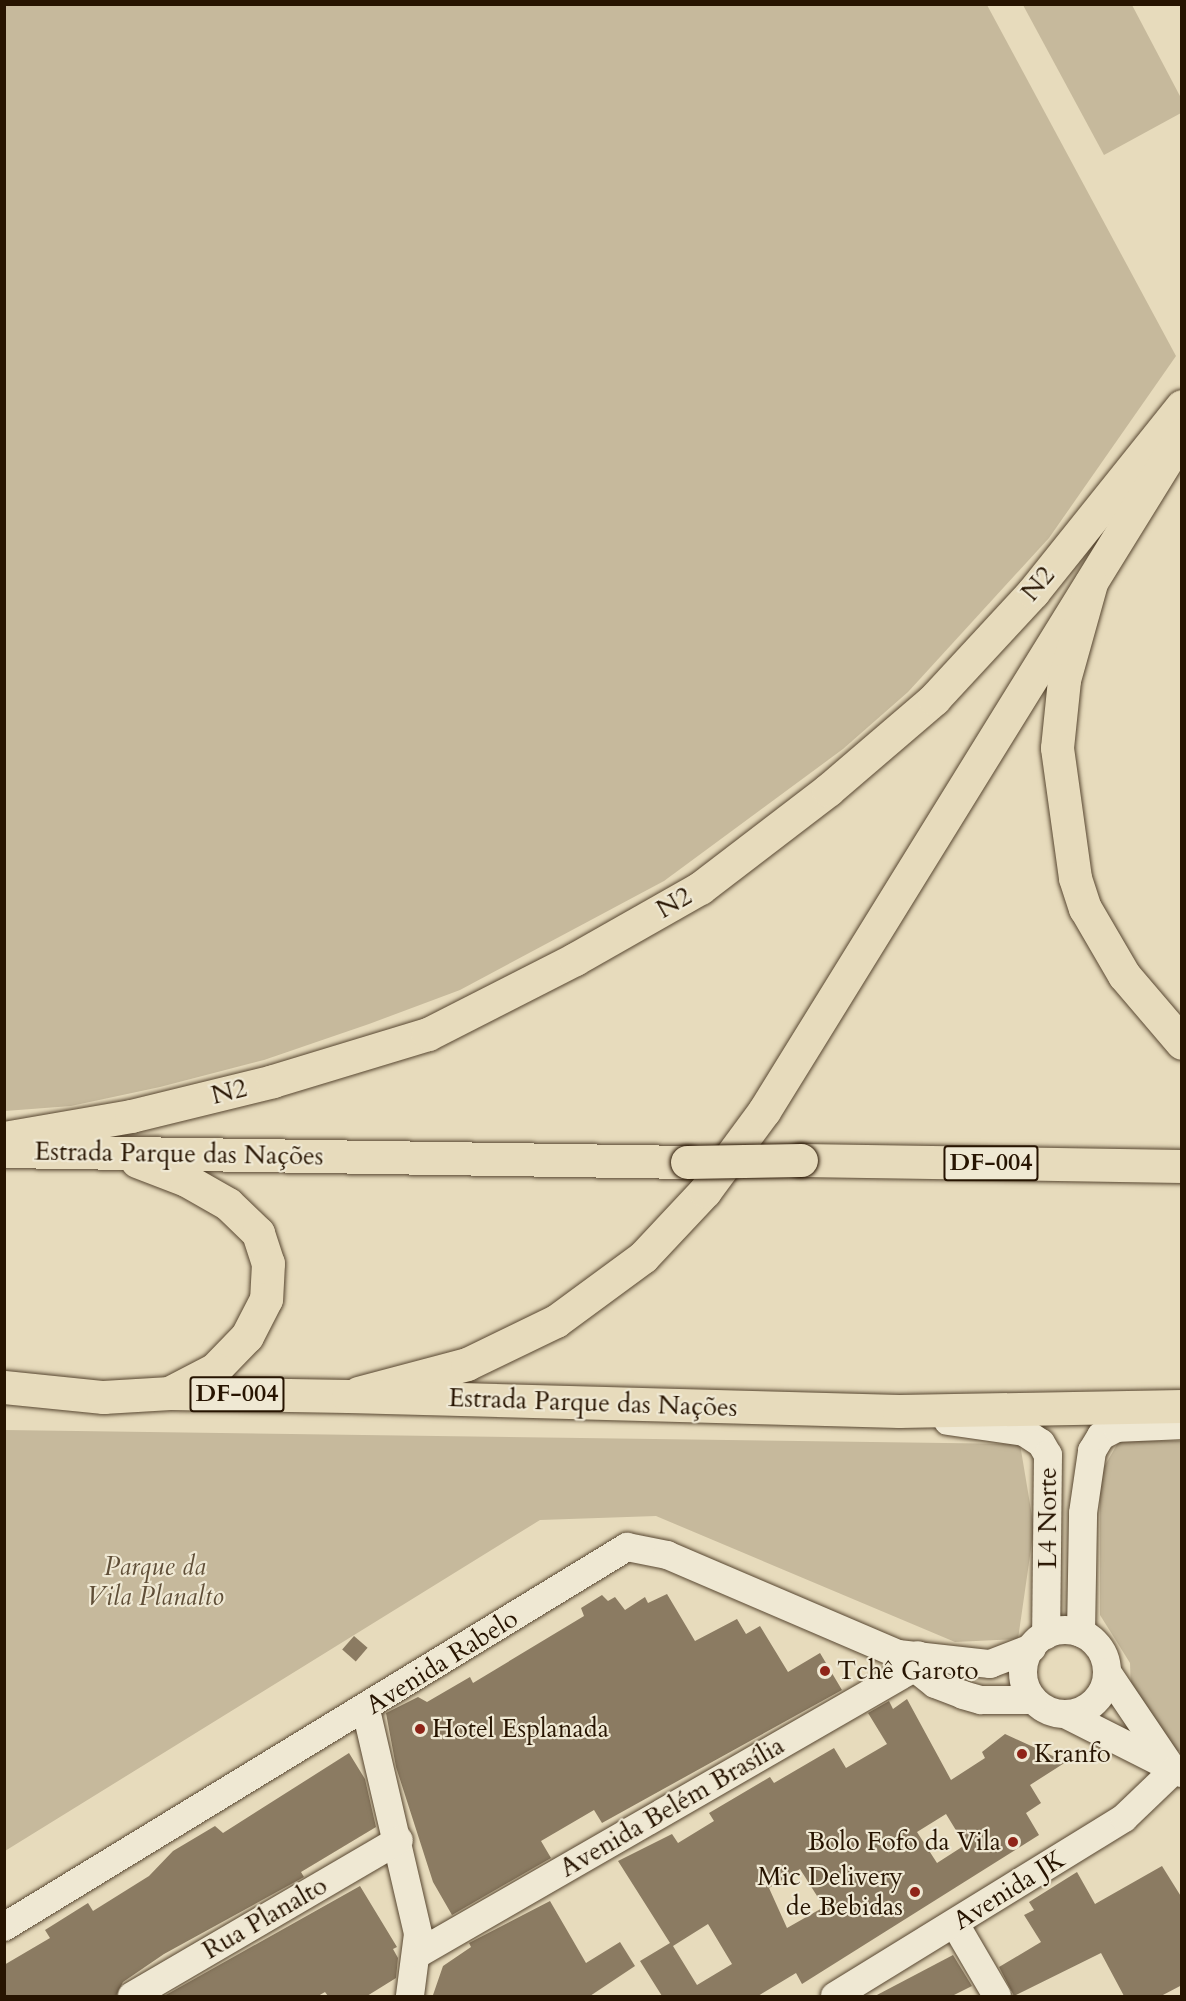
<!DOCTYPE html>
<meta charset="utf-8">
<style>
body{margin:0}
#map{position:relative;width:1186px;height:2001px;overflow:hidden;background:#e7dbbc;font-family:Cardo,serif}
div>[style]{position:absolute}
.green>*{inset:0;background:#c6b99c}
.building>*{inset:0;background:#8b7b62;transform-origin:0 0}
.roads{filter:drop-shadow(0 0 2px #574630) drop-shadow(0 0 2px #574630)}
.minor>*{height:28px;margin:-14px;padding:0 14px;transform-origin:14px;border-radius:14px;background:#efe8d3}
.minor>.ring{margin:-14px;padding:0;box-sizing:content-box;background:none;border:28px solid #efe8d3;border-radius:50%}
.major>*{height:33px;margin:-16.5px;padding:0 16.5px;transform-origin:16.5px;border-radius:16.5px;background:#e7dbbc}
.highway>*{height:33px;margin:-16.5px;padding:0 16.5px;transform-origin:16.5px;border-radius:16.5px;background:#e7dbbc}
.bridges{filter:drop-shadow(0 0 2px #271401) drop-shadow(0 0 2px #271401)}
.highway-bridge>*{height:33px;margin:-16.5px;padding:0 16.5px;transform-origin:16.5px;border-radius:16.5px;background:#e7dbbc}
.dots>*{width:16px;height:16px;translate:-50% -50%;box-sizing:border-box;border:3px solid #efe8d3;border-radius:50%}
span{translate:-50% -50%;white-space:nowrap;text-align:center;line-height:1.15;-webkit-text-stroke:4.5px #efe8d3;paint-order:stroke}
.shield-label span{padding:2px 4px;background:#efe8d3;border:2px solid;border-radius:4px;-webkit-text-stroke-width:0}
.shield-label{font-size:24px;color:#271401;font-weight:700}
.street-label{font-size:26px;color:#271401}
.park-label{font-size:26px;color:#5f4e37;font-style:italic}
.poi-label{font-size:26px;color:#271401}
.left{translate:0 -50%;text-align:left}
.right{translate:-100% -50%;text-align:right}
.frame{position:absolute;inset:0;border:6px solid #271401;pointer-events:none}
</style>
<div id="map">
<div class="green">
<div style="clip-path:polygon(5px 4px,987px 5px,1176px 356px,1049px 538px,908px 692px,843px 749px,664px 881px,460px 990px,369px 1024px,264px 1060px,160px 1087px,71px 1106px,5px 1111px)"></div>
<div style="clip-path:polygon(1023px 5px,1132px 5px,1181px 98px,1181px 113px,1104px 155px)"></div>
<div style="clip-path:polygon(5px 1430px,1020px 1444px,1034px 1528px,1018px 1639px,955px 1642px,656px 1516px,540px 1520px,5px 1851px)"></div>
<div style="clip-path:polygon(1119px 1441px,1181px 1441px,1181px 1752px,1175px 1750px,1131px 1690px,1130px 1663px,1100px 1615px,1100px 1474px)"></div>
</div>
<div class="building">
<div style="clip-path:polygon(667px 1594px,695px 1641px,737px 1619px,746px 1634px,760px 1626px,788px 1672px,820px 1653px,842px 1690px,602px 1823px,594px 1810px,541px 1841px,551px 1858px,452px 1915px,433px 1882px,396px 1767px,386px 1713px,418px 1697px,427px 1702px,470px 1677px,473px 1683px,584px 1616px,581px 1608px,602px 1595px,608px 1601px,615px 1597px,625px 1610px,645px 1597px,648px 1603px)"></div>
<div style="left:354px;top:1636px;width:18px;height:18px;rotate:41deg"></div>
<div style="clip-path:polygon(evenodd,907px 1699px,951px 1780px,985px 1758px,982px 1752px,1005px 1734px,1066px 1762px,1030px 1785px,1041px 1803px,1026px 1813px,1039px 1835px,802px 1984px,796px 1973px,758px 1996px,662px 1996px,640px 1961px,670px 1943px,618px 1861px,672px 1834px,678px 1843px,714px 1821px,709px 1813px,770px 1777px,774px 1783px,834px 1748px,846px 1768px,887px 1744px,868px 1713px,889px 1701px,893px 1709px,907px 1699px,946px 1814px,965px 1845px,937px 1863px,917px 1832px,946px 1814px,907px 1699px,800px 1869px,824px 1907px,787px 1928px,769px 1888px,800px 1869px,907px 1699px,708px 1924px,732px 1964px,697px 1985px,673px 1946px,708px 1924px)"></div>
<div style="clip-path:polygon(349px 1753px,365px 1779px,376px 1827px,301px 1872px,304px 1877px,164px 1954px,123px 1982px,116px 1996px,4px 1996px,4px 1965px,50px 1938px,45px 1930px,88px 1903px,93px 1911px,149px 1876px,173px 1851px,215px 1826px,223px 1833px)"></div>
<div style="clip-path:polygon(1162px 1866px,1182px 1898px,1182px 1985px,1161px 1996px,1124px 1996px,1101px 1953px,1014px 1996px,999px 1967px,1041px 1942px,1024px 1915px,1034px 1910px,1029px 1902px,1077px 1872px,1095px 1904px)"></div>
<div style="clip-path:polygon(360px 1886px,397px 1947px,393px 1949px,398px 1958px,396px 1978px,367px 1996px,328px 1996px,325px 1992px,318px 1996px,164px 1996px)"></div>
<div style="clip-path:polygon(550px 1901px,586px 1963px,620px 1942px,635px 1966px,590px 1996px,433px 1995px,443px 1966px,471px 1947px,469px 1943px)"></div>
<div style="clip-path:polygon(953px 1955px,972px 1986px,952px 1996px,875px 1996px)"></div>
</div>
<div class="roads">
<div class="minor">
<div style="left:948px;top:1421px;width:77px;rotate:8.2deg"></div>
<div style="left:1024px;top:1432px;width:20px;rotate:33deg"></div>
<div style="left:1041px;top:1443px;width:14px;rotate:60deg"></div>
<div style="left:1048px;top:1455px;width:180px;rotate:90.6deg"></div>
<div class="ring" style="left:1023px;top:1630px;width:56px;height:56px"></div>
<div style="left:1081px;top:1633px;width:120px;rotate:-89deg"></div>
<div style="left:1083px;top:1513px;width:63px;rotate:-81.7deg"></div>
<div style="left:1092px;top:1451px;width:17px;rotate:-59deg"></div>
<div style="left:1101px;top:1436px;width:18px;rotate:-27deg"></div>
<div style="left:1117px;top:1428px;width:65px;rotate:-2.6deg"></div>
<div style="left:900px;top:1656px;width:45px;rotate:38.7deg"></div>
<div style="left:935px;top:1684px;width:30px;rotate:21deg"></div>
<div style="left:963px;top:1695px;width:19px;rotate:16deg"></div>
<div style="left:981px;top:1700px;width:52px"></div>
<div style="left:1107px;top:1672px;width:111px;rotate:56deg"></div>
<div style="left:366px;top:1710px;width:230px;rotate:76.9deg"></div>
<div style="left:418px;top:1934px;width:63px;rotate:97.4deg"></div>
<div style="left:1065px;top:1714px;width:131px;rotate:26.8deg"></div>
<div style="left:955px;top:1924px;width:83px;rotate:59.7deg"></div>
<div style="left:4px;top:1927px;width:730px;rotate:-31.38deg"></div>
<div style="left:627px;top:1547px;width:41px;rotate:11.3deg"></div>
<div style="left:667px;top:1555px;width:251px;rotate:23.2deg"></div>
<div style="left:898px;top:1654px;width:93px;rotate:6.2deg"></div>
<div style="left:990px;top:1664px;width:45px;rotate:-20.9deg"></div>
<div style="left:419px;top:1953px;width:569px;rotate:-29.94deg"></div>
<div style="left:912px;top:1669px;width:15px;rotate:-67deg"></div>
<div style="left:132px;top:1996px;width:309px;rotate:-30.3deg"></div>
<div style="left:835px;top:1996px;width:339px;rotate:-31.6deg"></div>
<div style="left:1124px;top:1818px;width:69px;rotate:-43.8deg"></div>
</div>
<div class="major">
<div style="left:4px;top:1138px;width:129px;rotate:-9.8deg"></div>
<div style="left:131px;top:1116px;width:146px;rotate:-13.8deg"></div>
<div style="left:273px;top:1081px;width:162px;rotate:-16.9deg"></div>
<div style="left:428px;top:1034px;width:165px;rotate:-27deg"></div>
<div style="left:575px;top:959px;width:144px;rotate:-29.6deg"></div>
<div style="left:700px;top:888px;width:161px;rotate:-37.4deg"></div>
<div style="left:828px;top:790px;width:140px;rotate:-40.6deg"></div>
<div style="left:934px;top:699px;width:146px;rotate:-47.2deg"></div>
<div style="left:1033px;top:592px;width:238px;rotate:-51.3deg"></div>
<div style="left:358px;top:1393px;width:113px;rotate:-14.9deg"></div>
<div style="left:467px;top:1364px;width:99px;rotate:-25.8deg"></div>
<div style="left:556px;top:1321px;width:108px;rotate:-36.3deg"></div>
<div style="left:643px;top:1257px;width:91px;rotate:-46.8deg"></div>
<div style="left:705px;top:1191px;width:99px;rotate:-53.6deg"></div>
<div style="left:764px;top:1111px;width:795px;rotate:-58.27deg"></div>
</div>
<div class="highway">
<div style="left:1091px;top:583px;width:101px;rotate:105.6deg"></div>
<div style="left:1064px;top:680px;width:68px;rotate:95.9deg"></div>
<div style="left:1057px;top:748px;width:131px;rotate:82.1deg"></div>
<div style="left:1075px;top:878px;width:32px;rotate:72deg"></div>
<div style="left:1085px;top:908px;width:78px;rotate:59.8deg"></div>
<div style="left:1124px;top:975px;width:89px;rotate:49.5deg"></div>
<div style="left:4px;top:1151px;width:683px;rotate:0.92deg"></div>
<div style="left:801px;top:1160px;width:381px;rotate:0.9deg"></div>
<div style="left:137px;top:1161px;width:53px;rotate:21.2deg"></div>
<div style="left:186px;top:1180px;width:48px;rotate:29.7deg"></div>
<div style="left:228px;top:1204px;width:42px;rotate:44deg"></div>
<div style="left:258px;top:1233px;width:32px;rotate:72deg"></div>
<div style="left:268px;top:1263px;width:36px;rotate:93deg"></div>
<div style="left:266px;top:1299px;width:42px;rotate:117.2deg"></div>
<div style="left:247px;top:1336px;width:46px;rotate:134.1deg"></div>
<div style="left:215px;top:1369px;width:50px;rotate:152.4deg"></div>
<div style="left:4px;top:1387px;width:100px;rotate:5.8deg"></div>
<div style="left:103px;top:1397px;width:67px;rotate:-3.4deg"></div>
<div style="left:170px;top:1393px;width:178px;rotate:1deg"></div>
<div style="left:348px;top:1396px;width:551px;rotate:1.56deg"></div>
<div style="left:899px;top:1411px;width:283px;rotate:-1deg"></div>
</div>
</div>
<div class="bridges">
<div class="highway-bridge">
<div style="left:687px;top:1162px;width:114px;rotate:-1deg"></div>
</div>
</div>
<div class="dots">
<div style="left:825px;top:1671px;background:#8f2418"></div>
<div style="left:420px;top:1729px;background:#8f2418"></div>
<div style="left:1022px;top:1754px;background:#8f2418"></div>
<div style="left:1013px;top:1842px;background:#8f2418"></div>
<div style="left:915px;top:1892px;background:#8f2418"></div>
</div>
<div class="shield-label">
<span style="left:991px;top:1163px">DF-004</span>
<span style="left:237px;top:1394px">DF-004</span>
</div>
<div class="street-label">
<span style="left:1038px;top:584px;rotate:-50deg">N2</span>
<span style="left:674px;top:903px;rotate:-30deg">N2</span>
<span style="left:229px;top:1092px;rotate:-14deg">N2</span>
<span style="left:179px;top:1154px;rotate:1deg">Estrada Parque das Nações</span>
<span style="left:593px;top:1403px;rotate:2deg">Estrada Parque das Nações</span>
<span style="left:1048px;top:1518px;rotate:-90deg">L4 Norte</span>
<span style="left:442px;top:1662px;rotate:-32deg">Avenida Rabelo</span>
<span style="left:672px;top:1807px;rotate:-30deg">Avenida Belém Brasília</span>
<span style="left:1009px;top:1890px;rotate:-32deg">Avenida JK</span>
<span style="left:265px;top:1918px;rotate:-30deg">Rua Planalto</span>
</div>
<div class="park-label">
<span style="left:155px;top:1582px">Parque da<br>Vila Planalto</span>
</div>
<div class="poi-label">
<span class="left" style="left:837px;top:1671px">Tchê Garoto</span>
<span class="left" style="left:432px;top:1729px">Hotel Esplanada</span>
<span class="left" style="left:1034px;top:1754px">Kranfo</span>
<span class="right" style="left:1001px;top:1842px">Bolo Fofo da Vila</span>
<span class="right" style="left:903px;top:1892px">Mic Delivery<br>de Bebidas</span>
</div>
<div class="frame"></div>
</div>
